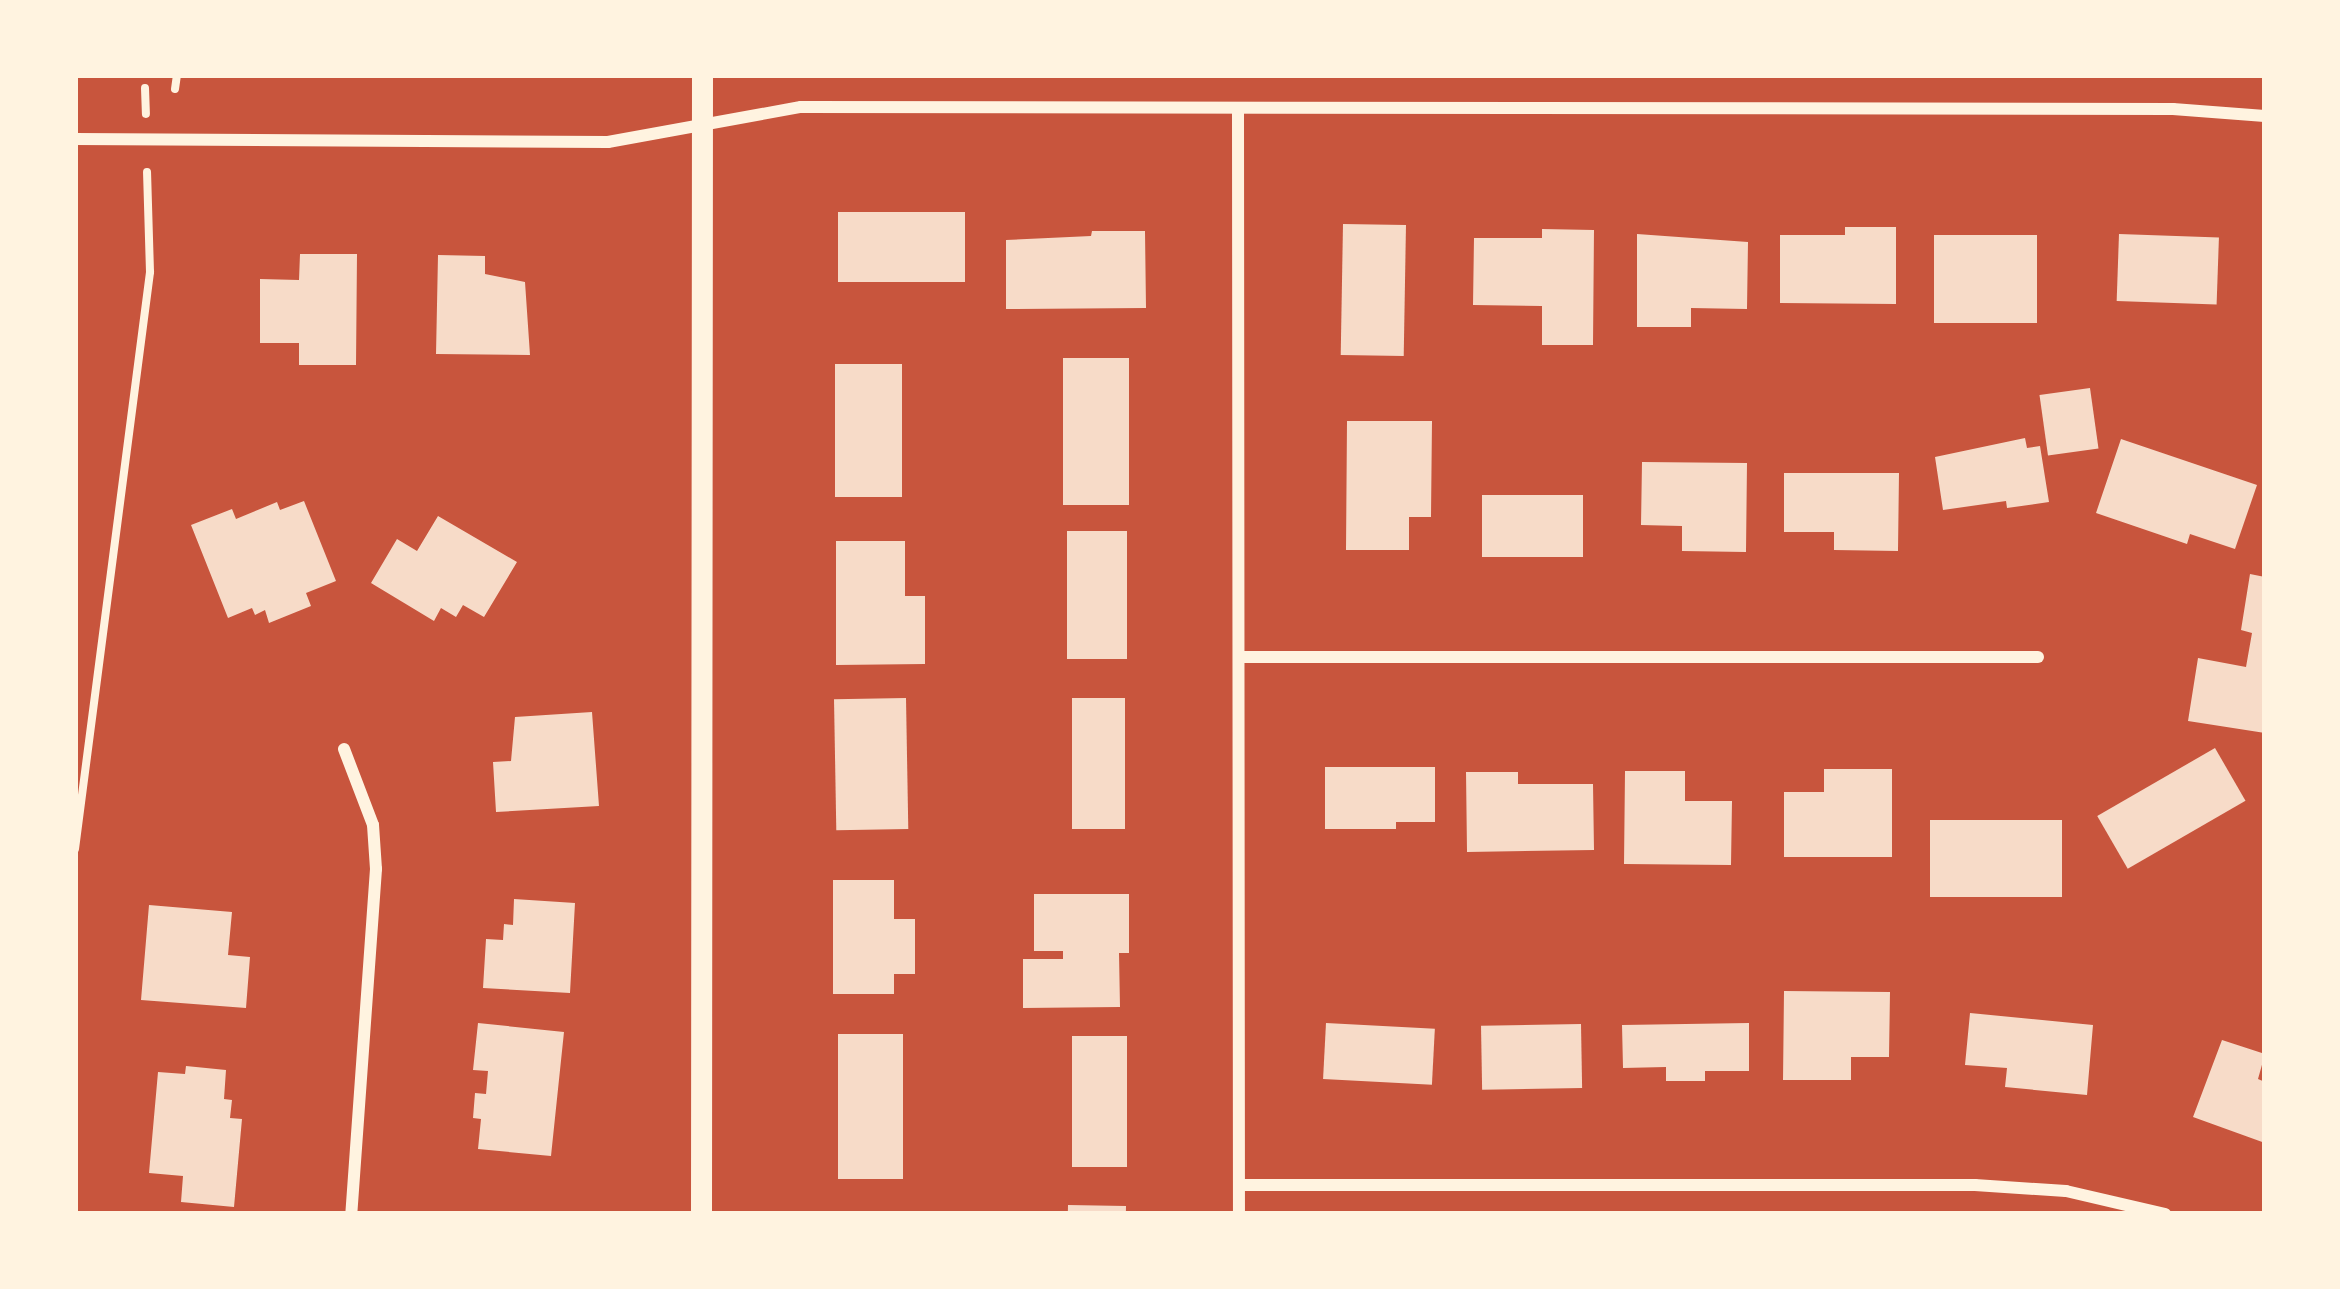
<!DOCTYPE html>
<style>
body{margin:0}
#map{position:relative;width:2340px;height:1289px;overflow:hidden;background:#c8553d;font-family:"Titillium Web",sans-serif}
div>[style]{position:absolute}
.building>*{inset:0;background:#f7dbc8;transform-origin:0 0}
.path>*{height:8px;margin:-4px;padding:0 4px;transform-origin:4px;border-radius:4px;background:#fff3e0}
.minor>*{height:12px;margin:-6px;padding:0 6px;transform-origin:6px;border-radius:6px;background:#fff3e0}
.tertiary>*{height:21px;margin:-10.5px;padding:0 10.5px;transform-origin:10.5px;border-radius:10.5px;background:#fff3e0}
span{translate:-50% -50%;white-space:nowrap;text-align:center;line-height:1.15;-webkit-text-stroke:12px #fff3e0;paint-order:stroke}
.frame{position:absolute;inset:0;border:78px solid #fff3e0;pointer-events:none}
</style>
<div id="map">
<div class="building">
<div style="left:838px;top:212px;width:127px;height:70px"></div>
<div style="left:1343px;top:224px;width:63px;height:131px;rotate:1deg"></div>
<div style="clip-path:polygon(1845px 227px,1896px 227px,1896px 304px,1780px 303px,1780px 235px,1845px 235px)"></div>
<div style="clip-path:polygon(1542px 229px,1594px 230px,1593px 345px,1542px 345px,1542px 306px,1473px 305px,1474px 238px,1542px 238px)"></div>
<div style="clip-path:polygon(1092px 231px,1145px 231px,1146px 308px,1006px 309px,1006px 240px,1091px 236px)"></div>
<div style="clip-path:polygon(1637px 234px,1748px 242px,1747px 309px,1691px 308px,1691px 327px,1637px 327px)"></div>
<div style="left:2119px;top:234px;width:100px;height:67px;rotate:2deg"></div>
<div style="left:1934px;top:235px;width:103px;height:88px"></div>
<div style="clip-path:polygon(300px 254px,357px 254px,356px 365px,299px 365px,299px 343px,260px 343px,260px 279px,299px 280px)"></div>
<div style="clip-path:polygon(438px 255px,485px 256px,485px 274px,525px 282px,530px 355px,436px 354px)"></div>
<div style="left:1063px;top:358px;width:66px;height:147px"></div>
<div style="left:835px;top:364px;width:67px;height:133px"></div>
<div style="left:2090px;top:388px;width:61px;height:51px;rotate:82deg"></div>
<div style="clip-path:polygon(1347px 421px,1432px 421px,1431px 517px,1409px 517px,1409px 550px,1346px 550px)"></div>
<div style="clip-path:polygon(2025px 438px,2027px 448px,2040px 446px,2049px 502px,2007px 508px,2006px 501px,1943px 510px,1935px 457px)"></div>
<div style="clip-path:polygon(2121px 439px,2257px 485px,2235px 549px,2190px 534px,2187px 544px,2096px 513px)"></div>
<div style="clip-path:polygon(1642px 462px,1747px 463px,1746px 552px,1682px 551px,1682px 526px,1641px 525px)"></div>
<div style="clip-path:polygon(1784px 473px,1899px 473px,1898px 551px,1834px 550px,1834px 532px,1784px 532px)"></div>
<div style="left:1583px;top:495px;width:62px;height:101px;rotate:90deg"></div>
<div style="clip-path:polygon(304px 501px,336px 581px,306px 593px,311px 606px,269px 623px,265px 610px,255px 615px,252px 608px,228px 618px,191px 525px,232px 509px,236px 519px,277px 502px,280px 510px)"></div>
<div style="clip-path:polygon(438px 516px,517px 562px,484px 617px,463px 605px,456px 617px,441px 608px,434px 621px,371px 583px,397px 539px,417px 551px)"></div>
<div style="left:1067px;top:531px;width:60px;height:128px"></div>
<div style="clip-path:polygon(836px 541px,905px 541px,905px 596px,925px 596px,925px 664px,836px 665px)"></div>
<div style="clip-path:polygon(2250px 574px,2265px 577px,2265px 733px,2188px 721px,2198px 658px,2246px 667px,2252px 633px,2241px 630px)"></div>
<div style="left:906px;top:698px;width:131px;height:72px;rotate:89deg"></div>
<div style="left:1072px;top:698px;width:53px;height:131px"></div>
<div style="clip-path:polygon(592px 712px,599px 806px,496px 812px,493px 762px,511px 761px,515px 717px)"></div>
<div style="left:2215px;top:748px;width:61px;height:136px;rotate:60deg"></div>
<div style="clip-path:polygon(1325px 767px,1435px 767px,1435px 822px,1396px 822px,1396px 829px,1325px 829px)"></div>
<div style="clip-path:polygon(1824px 769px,1892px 769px,1892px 857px,1784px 857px,1784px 792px,1824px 792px)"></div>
<div style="clip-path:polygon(1625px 771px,1685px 771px,1685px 801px,1732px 801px,1731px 865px,1624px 864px)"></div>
<div style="clip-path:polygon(1466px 772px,1518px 772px,1518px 784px,1593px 784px,1594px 850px,1467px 852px)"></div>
<div style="left:2062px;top:820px;width:77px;height:132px;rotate:90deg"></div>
<div style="clip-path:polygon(833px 880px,894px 880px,894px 919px,915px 919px,915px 974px,894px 974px,894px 994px,833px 994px)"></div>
<div style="clip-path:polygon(1034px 894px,1129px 894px,1129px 953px,1119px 953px,1120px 1007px,1023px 1008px,1023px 959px,1063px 959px,1063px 951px,1034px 951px)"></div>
<div style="clip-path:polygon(514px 899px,575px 903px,570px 993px,483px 988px,486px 939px,503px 940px,504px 924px,513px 925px)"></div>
<div style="clip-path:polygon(149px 905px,232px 912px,228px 955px,250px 957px,246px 1008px,141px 1000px)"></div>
<div style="clip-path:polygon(1784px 991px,1890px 992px,1889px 1057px,1851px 1057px,1851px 1080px,1783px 1080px)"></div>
<div style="clip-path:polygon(1970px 1013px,2093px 1025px,2087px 1095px,2005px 1087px,2007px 1068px,1965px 1065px)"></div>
<div style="clip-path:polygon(478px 1023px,564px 1032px,551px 1156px,478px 1149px,481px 1119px,473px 1118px,475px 1093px,486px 1094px,488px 1071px,473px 1070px)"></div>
<div style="left:1326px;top:1023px;width:109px;height:56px;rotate:3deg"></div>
<div style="clip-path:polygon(1749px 1023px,1749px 1071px,1705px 1071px,1705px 1081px,1666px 1081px,1666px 1067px,1623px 1068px,1622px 1025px)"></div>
<div style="left:1581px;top:1024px;width:64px;height:100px;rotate:89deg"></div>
<div style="left:838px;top:1034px;width:65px;height:145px"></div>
<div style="left:1072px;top:1036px;width:55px;height:131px"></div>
<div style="clip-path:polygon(2222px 1040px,2265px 1054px,2258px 1079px,2265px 1082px,2265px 1143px,2193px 1117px)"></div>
<div style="clip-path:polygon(186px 1066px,226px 1070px,224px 1099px,232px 1100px,230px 1118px,242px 1119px,234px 1207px,181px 1202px,183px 1176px,149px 1173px,158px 1072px,185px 1074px)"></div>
<div style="left:1068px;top:1205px;width:58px;height:9px;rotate:1deg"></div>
</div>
<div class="path">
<div style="left:145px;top:88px;width:26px;rotate:88deg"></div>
<div style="left:175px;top:89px;width:14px;rotate:-82deg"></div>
<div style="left:75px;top:849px;width:582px;rotate:-82.59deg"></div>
<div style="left:150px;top:272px;width:100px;rotate:-91.7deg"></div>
</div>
<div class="minor">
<div style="left:1238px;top:110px;width:1104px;rotate:89.95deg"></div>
<div style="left:75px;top:139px;width:533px;rotate:0.32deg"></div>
<div style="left:608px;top:142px;width:196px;rotate:-10.3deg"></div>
<div style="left:801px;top:107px;width:1372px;rotate:0.08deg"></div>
<div style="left:2173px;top:109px;width:92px;rotate:4.4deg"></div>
<div style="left:1239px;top:657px;width:799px"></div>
<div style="left:344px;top:749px;width:81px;rotate:69.1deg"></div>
<div style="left:373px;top:825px;width:44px;rotate:86.1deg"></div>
<div style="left:376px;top:869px;width:346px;rotate:94.1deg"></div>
<div style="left:1239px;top:1185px;width:736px"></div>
<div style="left:1975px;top:1185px;width:91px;rotate:3.8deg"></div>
<div style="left:2066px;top:1191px;width:102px;rotate:13.1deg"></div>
</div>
<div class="tertiary">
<div style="left:701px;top:1214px;width:1139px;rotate:-89.95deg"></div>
</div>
<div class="frame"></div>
</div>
